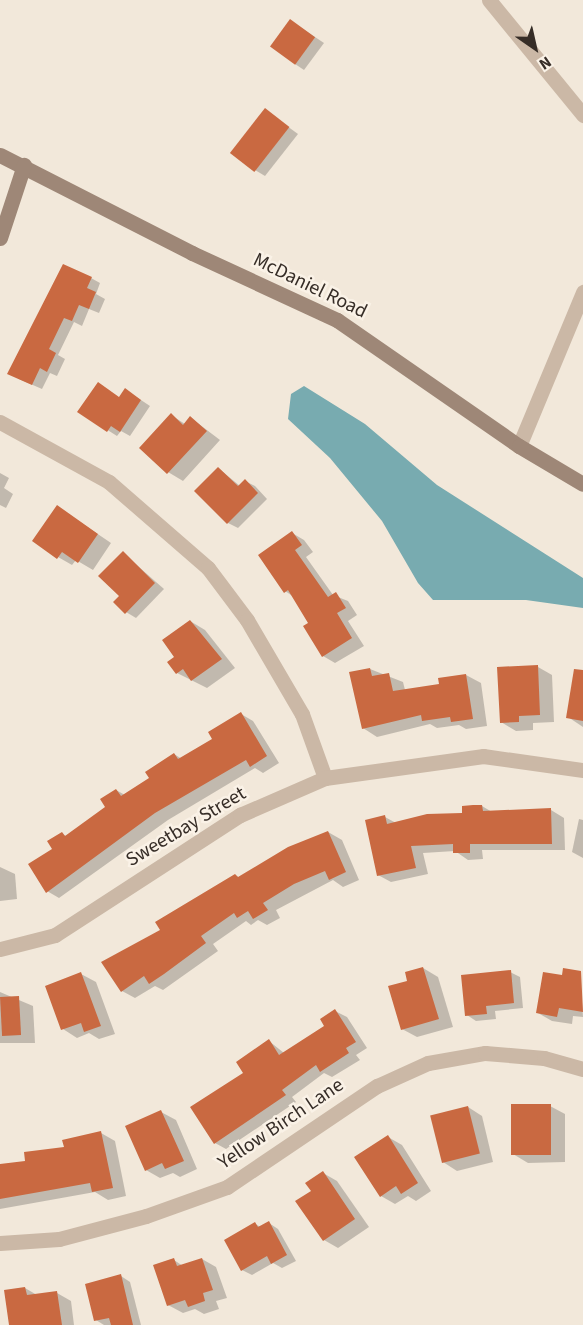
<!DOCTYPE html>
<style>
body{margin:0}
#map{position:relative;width:583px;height:1325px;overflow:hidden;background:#f2e8da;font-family:"Source Sans 3",sans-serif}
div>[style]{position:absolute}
.water>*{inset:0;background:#78abb0}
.shadow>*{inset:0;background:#0003}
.building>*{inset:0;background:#c96941;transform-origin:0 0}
.street>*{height:15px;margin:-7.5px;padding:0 7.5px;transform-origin:7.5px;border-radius:7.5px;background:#cbb8a6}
.secondary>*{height:15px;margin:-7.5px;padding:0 7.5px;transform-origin:7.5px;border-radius:7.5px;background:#9e8777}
span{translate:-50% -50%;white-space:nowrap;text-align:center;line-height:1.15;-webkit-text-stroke:5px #faf2e7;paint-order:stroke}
.street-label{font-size:20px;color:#362d27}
.north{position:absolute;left:505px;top:18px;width:60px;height:60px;-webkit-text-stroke:4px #faf2e7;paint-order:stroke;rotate:146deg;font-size:16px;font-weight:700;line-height:24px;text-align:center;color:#362d27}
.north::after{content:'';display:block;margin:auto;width:21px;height:27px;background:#362d27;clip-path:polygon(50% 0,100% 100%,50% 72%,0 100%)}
</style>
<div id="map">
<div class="water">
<div style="clip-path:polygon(304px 386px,365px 424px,437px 485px,583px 578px,583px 608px,526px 600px,433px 600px,418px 583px,382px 521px,330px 458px,288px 419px,291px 394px)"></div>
</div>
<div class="shadow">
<div style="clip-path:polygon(300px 27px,324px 43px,304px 70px,295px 64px)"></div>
<div style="clip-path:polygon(265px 110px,298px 134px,265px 176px,255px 170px)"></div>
<div style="clip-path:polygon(91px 278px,100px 283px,96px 294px,105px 299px,99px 313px,89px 309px,82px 326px,74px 322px,58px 355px,65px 359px,57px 376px,50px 373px,42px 389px,19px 379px)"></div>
<div style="clip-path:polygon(135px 396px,150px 406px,130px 436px,121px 431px,117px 436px,79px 412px)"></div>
<div style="clip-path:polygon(171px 415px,185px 424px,191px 418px,220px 440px,183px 481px,168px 472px)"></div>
<div style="clip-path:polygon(218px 468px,240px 486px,245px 481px,255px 486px,267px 499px,238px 528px,228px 523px)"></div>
<div style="clip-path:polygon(0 473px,9px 478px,4px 488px,13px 494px,6px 508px,0 505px)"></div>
<div style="clip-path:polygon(58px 507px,111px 543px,93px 570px,76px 560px,72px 565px,58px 557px)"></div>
<div style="clip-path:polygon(292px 533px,304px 540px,313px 552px,306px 557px,333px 595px,348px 601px,357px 615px,348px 621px,364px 646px,335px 663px,323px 656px,310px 623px,294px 597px,285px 591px)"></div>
<div style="clip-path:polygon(123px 553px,164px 589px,136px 618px,126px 612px,121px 596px)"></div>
<div style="clip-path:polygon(190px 621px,205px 630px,235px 668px,207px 688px,177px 673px,176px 657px)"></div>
<div style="clip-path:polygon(538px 667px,552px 675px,554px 722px,533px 723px,533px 730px,516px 731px,501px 722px)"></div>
<div style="clip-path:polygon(370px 669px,403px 682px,405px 690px,440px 685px,466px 675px,481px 683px,487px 726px,466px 729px,459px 725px,437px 728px,430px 724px,377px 737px,363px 728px)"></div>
<div style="clip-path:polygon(583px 691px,583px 727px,568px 717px)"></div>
<div style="clip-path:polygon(241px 714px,253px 721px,279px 763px,263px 773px,255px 768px,168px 820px,59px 898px,47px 891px,54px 849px,62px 834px,66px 836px,107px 807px,116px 790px,125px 795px,151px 779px,174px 754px,182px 759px,214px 740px)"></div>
<div style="clip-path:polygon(482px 806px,492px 812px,551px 810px,564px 818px,565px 850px,482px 850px,483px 859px,468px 860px,455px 851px,423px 853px,428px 874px,391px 882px,378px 875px,385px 817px,396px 823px,464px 814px)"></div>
<div style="clip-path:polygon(579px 819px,583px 820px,583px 858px,572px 852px)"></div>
<div style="clip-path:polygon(328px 832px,342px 840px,359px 880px,343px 887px,333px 880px,276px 910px,280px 918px,267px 925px,258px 920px,251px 925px,246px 921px,213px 944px,218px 951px,163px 990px,155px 986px,135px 998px,122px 991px,162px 930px,235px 875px,240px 878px)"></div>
<div style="clip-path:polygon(0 867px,15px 874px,17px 899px,0 901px)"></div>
<div style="clip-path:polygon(423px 968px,438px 977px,453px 1027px,417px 1037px,402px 1029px)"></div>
<div style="clip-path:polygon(510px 972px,520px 977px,523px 1008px,495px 1011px,496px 1019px,476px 1021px,467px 1015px)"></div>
<div style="clip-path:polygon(580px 972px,583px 1017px,573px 1016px,572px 1024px,552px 1021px,538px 1013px,563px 977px)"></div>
<div style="clip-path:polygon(81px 974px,96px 982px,115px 1034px,99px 1039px,89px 1033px,77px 1038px,63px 1029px)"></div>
<div style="clip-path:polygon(0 992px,33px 1006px,35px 1043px,0 1043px)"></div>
<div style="clip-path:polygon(335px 1011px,347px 1017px,367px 1048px,356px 1055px,360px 1060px,332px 1077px,324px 1073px,292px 1097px,296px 1102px,226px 1149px,215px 1143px,245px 1073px,269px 1041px,284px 1053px,326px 1026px)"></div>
<div style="clip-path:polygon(550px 1106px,565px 1114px,565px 1162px,528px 1163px,513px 1154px)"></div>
<div style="clip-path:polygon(468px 1107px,482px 1116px,493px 1162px,457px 1171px,443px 1162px)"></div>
<div style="clip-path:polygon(161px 1112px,176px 1120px,197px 1169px,180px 1177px,173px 1173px,160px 1178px,146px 1170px)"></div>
<div style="clip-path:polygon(101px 1133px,115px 1141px,126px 1196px,108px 1200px,95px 1192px,0 1209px,0 1166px,27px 1162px)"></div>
<div style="clip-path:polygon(388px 1137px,402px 1145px,431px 1191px,416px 1201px,408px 1196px,395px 1204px,381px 1196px)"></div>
<div style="clip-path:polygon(323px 1173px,337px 1181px,369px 1227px,338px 1248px,324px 1240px,313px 1191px)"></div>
<div style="clip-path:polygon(269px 1223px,278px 1229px,296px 1261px,282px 1268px,273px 1263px,252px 1275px,242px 1270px,255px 1224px,261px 1227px)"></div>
<div style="clip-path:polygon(202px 1259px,216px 1267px,227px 1298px,216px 1301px,219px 1309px,204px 1314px,195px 1309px,183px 1313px,168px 1305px,174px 1260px,183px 1266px)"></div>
<div style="clip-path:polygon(121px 1276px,130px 1282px,141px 1325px,104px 1325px,96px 1320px)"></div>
<div style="clip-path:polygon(25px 1288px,37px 1295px,57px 1293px,71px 1301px,74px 1325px,10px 1325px)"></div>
</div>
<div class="building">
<div style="left:290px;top:19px;width:31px;height:34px;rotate:36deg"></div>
<div style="left:265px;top:108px;width:31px;height:57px;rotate:38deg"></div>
<div style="clip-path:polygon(63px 264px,92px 277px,87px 288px,96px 292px,89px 309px,79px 305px,72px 321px,64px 318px,49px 349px,56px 353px,47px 372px,40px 368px,32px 385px,7px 374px)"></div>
<div style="clip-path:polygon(98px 382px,119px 397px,125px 388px,141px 400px,120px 432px,111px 426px,107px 432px,77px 412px)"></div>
<div style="clip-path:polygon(171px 413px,183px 425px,190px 416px,207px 431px,167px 474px,139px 448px)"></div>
<div style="clip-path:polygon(218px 467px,238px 486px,245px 479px,258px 493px,227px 524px,194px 491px)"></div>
<div style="clip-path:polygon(57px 505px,98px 534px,78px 563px,62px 552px,57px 559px,32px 541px)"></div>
<div style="clip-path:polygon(292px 531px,302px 545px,295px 550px,328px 597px,336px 592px,346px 608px,337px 613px,352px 638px,322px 657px,303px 626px,308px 623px,288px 590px,284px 593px,258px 555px)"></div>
<div style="clip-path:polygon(123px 551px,155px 583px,125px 614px,113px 602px,119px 596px,98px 576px)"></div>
<div style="clip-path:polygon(190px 620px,222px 659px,191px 681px,183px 669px,176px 674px,167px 662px,174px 657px,162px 640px)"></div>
<div style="clip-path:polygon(538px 665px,540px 715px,519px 716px,519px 722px,500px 723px,497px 667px)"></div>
<div style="clip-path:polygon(370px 668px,372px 676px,389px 673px,393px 691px,439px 684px,438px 678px,466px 674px,473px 719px,451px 722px,450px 717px,422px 721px,421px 715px,362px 729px,349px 672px)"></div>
<div style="clip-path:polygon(574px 669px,583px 670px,583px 721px,566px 718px)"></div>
<div style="clip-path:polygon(241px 712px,267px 756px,250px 767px,246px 760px,155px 813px,46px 893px,28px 864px,52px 849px,47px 841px,62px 832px,65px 836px,105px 807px,100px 799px,116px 789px,121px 796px,149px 778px,145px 772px,174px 753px,178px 759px,212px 739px,208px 732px)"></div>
<div style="clip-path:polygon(473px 805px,482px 805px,483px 811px,551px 808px,552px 844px,470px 844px,470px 853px,453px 853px,453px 844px,411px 846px,416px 868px,377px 876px,365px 820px,385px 815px,387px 824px,427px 814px,462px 813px,462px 806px)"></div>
<div style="clip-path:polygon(328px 831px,346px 872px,329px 880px,325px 871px,294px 884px,263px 903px,268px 910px,253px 919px,248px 911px,237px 918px,234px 913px,201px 936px,206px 943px,164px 974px,149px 984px,144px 976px,121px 992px,101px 962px,160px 930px,155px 922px,235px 874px,238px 877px,288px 847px)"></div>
<div style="clip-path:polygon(423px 967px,439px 1019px,401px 1030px,388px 986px,407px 981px,405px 972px)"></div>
<div style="clip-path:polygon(563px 968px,581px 971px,583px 1012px,559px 1008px,557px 1017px,536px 1013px,543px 972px,562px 975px)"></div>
<div style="clip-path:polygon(511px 970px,514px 1003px,486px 1006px,487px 1014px,465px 1016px,461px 975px)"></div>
<div style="clip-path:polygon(81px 972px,101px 1026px,84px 1032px,81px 1023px,61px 1030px,45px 986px)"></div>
<div style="left:19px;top:996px;width:39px;height:19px;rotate:87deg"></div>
<div style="clip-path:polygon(335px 1009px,356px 1042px,346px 1048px,349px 1053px,320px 1072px,316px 1065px,282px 1090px,286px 1095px,214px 1144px,190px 1107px,243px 1073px,236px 1062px,269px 1039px,279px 1055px,324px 1026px,320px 1019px)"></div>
<div style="left:551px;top:1104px;width:51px;height:40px;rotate:90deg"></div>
<div style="left:468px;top:1106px;width:49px;height:39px;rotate:76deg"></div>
<div style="clip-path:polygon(161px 1110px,184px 1161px,165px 1169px,162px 1163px,145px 1171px,125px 1126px)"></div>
<div style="clip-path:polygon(101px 1131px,113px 1188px,92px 1192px,90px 1183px,0 1199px,0 1164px,25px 1161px,24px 1152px,64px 1147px,62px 1140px)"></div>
<div style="clip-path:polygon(388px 1135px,418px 1183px,401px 1194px,396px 1186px,380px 1197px,354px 1157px)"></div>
<div style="clip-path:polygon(323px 1171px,355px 1219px,323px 1241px,295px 1201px,311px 1191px,305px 1183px)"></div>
<div style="clip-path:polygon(269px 1221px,287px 1255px,271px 1264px,267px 1256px,241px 1271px,224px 1240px,255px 1222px,258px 1227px)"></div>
<div style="clip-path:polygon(174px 1258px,177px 1266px,202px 1258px,213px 1290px,203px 1293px,205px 1301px,188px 1307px,185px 1300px,167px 1306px,153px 1265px)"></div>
<div style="clip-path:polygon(121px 1274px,133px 1325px,111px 1325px,109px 1318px,94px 1321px,85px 1284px)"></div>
<div style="clip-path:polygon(25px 1287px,27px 1295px,57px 1291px,62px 1325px,9px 1325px,4px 1290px)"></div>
</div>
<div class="street">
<div style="left:489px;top:0;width:149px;rotate:50.7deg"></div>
<div style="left:0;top:422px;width:124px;rotate:28.8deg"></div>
<div style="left:109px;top:482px;width:131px;rotate:41deg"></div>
<div style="left:208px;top:568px;width:65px;rotate:53.1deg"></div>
<div style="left:247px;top:620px;width:109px;rotate:59.7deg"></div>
<div style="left:302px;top:714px;width:68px;rotate:70.2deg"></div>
<div style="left:519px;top:446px;width:167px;rotate:-67.4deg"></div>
<div style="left:0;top:949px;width:57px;rotate:-14.3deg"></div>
<div style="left:55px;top:935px;width:221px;rotate:-33deg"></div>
<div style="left:240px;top:815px;width:93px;rotate:-23.5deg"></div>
<div style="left:325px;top:778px;width:160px;rotate:-7.9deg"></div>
<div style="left:483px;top:756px;width:101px;rotate:8deg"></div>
<div style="left:0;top:1243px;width:59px;rotate:-3.9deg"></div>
<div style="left:59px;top:1239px;width:90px;rotate:-14.8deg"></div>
<div style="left:146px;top:1216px;width:86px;rotate:-19.7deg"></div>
<div style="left:227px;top:1187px;width:181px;rotate:-34deg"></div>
<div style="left:377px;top:1086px;width:56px;rotate:-24.3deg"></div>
<div style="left:428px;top:1063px;width:58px;rotate:-10deg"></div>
<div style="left:485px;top:1053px;width:59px;rotate:4.8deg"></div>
<div style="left:544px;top:1058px;width:41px;rotate:15.8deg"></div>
</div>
<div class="secondary">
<div style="left:0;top:155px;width:216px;rotate:27deg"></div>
<div style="left:192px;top:253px;width:160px;rotate:24.8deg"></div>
<div style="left:337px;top:320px;width:221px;rotate:34.7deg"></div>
<div style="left:519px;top:446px;width:74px;rotate:30.7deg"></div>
<div style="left:0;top:238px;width:77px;rotate:-71.8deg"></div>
</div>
<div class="street-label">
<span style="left:310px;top:286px;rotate:26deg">McDaniel Road</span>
<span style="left:186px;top:827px;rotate:-31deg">Sweetbay Street</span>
<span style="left:281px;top:1124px;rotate:-34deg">Yellow Birch Lane</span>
</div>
<div class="north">N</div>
</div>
